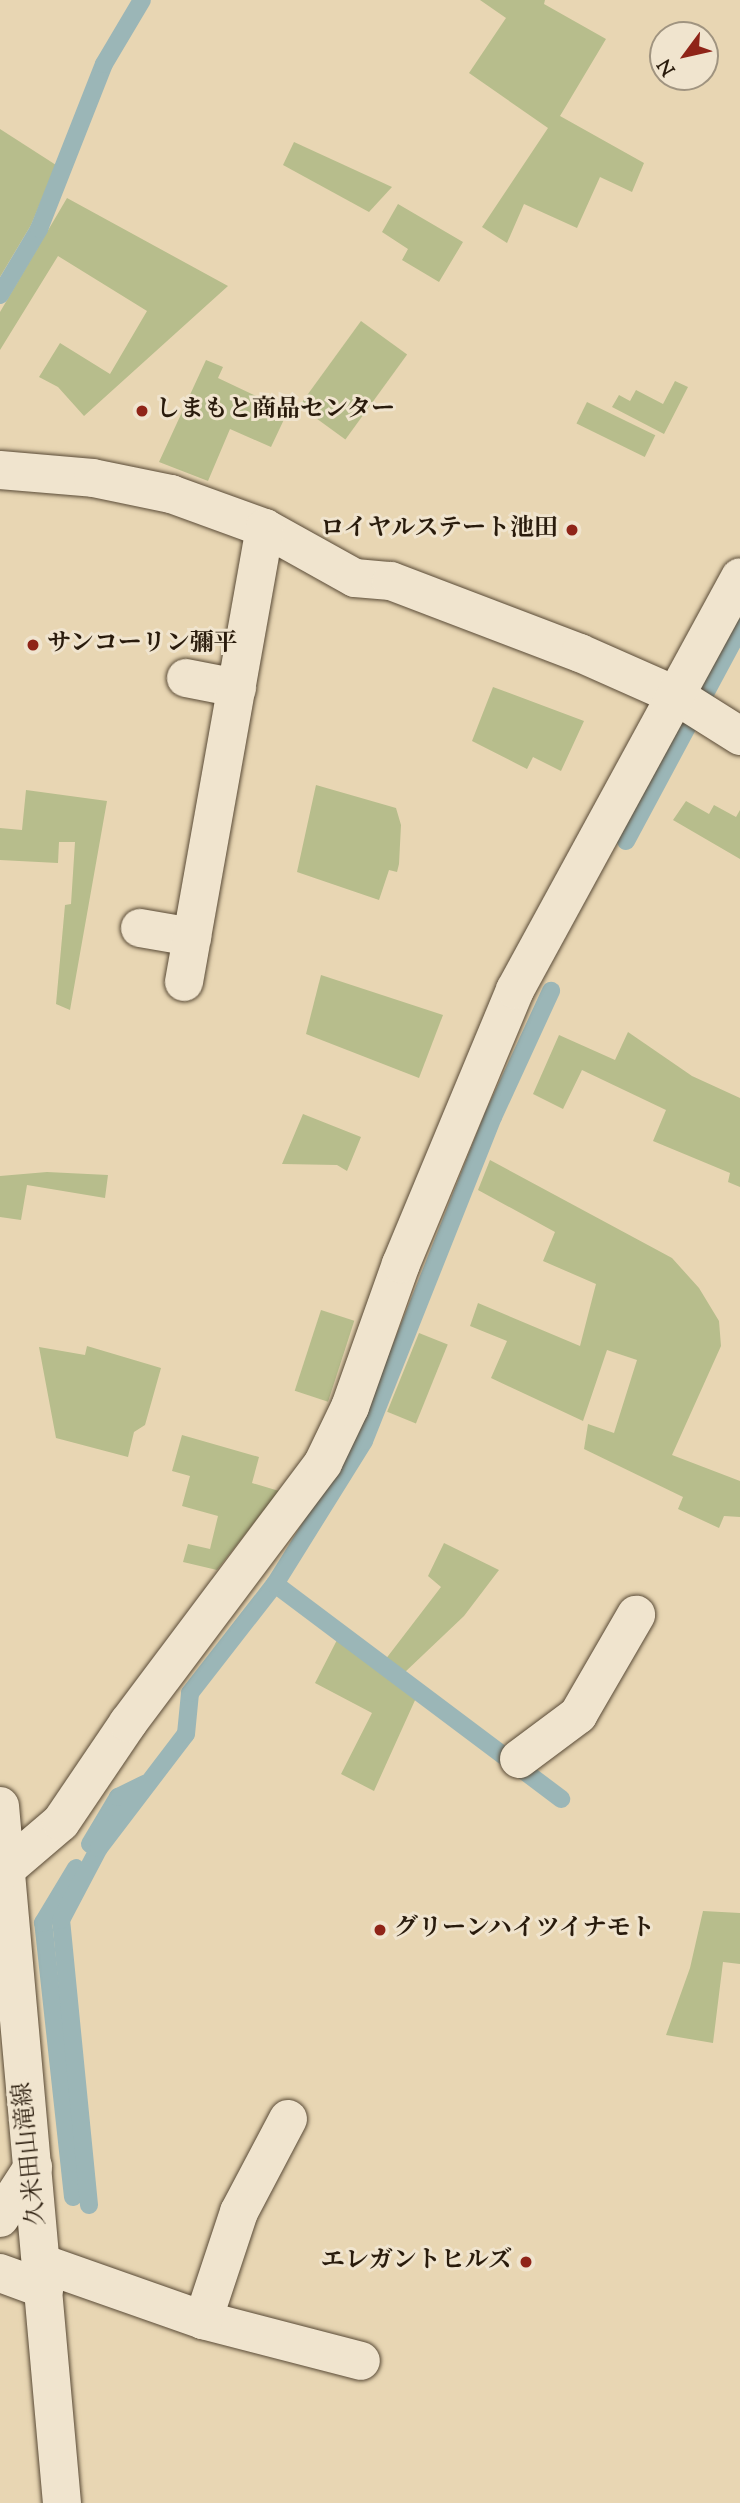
<!DOCTYPE html>
<meta charset="utf-8">
<style>
body{margin:0}
#map{position:relative;width:740px;height:2503px;overflow:hidden;background:#e8d6b3;font-family:"Sorts Mill Goudy","Noto Serif JP",serif}
div>[style]{position:absolute}
.green>*{inset:0;background:#b7bd8c;transform-origin:0 0}
.stream>*{height:18px;margin:-9px;padding:0 9px;transform-origin:9px;border-radius:9px;background:#9bb6b7}
.roads{filter:drop-shadow(0 0 2px #594a36) drop-shadow(0 0 2px #594a36)}
.minor>*{height:38px;margin:-19px;padding:0 19px;transform-origin:19px;border-radius:19px;background:#f0e4ce}
.dots>*{width:19px;height:19px;translate:-50% -50%;box-sizing:border-box;border:4px solid #f0e4ce;border-radius:50%}
span{translate:-50% -50%;white-space:nowrap;text-align:center;line-height:1.15;-webkit-text-stroke:6px #f0e4ce;paint-order:stroke}
.poi-label{font-size:24px;color:#291b0c;font-weight:700}
.left{translate:0 -50%;text-align:left}
.right{translate:-100% -50%;text-align:right}
.street-label{font-size:24px;color:#291b0c}
.north{position:absolute;left:649px;top:21px;width:70px;height:70px;box-sizing:border-box;background:#f0e4ce;border:2px solid #a09480;border-radius:50%;rotate:237deg;font-size:19px;font-weight:700;line-height:28px;text-align:center;color:#291b0c}
.north::after{content:'';display:block;margin:auto;width:24px;height:32px;background:#8f2418;clip-path:polygon(50% 0,100% 100%,50% 72%,0 100%)}
</style>
<div id="map">
<div class="green">
<div style="clip-path:polygon(480px 0,545px 0,544px 4px,606px 39px,560px 116px,644px 163px,632px 192px,600px 177px,577px 228px,524px 204px,507px 243px,482px 227px,548px 128px,469px 73px,506px 18px)"></div>
<div style="clip-path:polygon(0 129px,56px 165px,31px 225px,0 277px)"></div>
<div style="clip-path:polygon(294px 142px,392px 187px,369px 212px,283px 165px)"></div>
<div style="clip-path:polygon(67px 198px,228px 286px,84px 416px,58px 387px,39px 377px,60px 343px,110px 374px,147px 311px,58px 256px,0 350px,0 312px)"></div>
<div style="clip-path:polygon(398px 204px,463px 242px,439px 282px,402px 260px,408px 249px,382px 232px)"></div>
<div style="left:361px;top:321px;width:57px;height:105px;rotate:36deg"></div>
<div style="clip-path:polygon(206px 360px,223px 367px,218px 378px,288px 411px,271px 447px,230px 429px,208px 481px,159px 462px)"></div>
<div style="clip-path:polygon(675px 381px,688px 387px,664px 434px,612px 407px,619px 395px,630px 401px,636px 390px,663px 404px)"></div>
<div style="left:587px;top:402px;width:76px;height:24px;rotate:26deg"></div>
<div style="clip-path:polygon(493px 687px,584px 721px,561px 771px,533px 757px,527px 769px,472px 741px)"></div>
<div style="clip-path:polygon(316px 785px,396px 808px,401px 825px,399px 864px,397px 872px,389px 870px,379px 900px,297px 872px)"></div>
<div style="clip-path:polygon(26px 790px,107px 801px,70px 1010px,56px 1004px,65px 905px,71px 904px,75px 842px,59px 842px,58px 863px,0 860px,0 828px,22px 830px)"></div>
<div style="clip-path:polygon(686px 801px,709px 814px,714px 805px,736px 817px,740px 810px,740px 859px,673px 820px)"></div>
<div style="clip-path:polygon(321px 975px,443px 1015px,419px 1078px,306px 1034px)"></div>
<div style="clip-path:polygon(628px 1032px,692px 1076px,740px 1098px,740px 1187px,728px 1182px,730px 1173px,653px 1141px,666px 1110px,582px 1070px,563px 1109px,533px 1094px,559px 1035px,615px 1060px)"></div>
<div style="clip-path:polygon(303px 1114px,361px 1137px,347px 1171px,337px 1165px,282px 1164px)"></div>
<div style="clip-path:polygon(490px 1160px,672px 1258px,699px 1288px,719px 1321px,721px 1346px,672px 1455px,740px 1481px,740px 1517px,724px 1516px,719px 1528px,678px 1509px,683px 1497px,584px 1449px,588px 1424px,614px 1433px,637px 1360px,607px 1350px,583px 1421px,491px 1378px,507px 1341px,470px 1326px,478px 1303px,580px 1346px,596px 1284px,543px 1261px,555px 1232px,478px 1190px)"></div>
<div style="clip-path:polygon(47px 1172px,108px 1175px,105px 1198px,27px 1185px,21px 1220px,0 1217px,0 1176px)"></div>
<div style="left:321px;top:1310px;width:35px;height:85px;rotate:18deg"></div>
<div style="left:419px;top:1333px;width:31px;height:85px;rotate:22deg"></div>
<div style="clip-path:polygon(87px 1346px,161px 1368px,145px 1425px,134px 1432px,128px 1457px,56px 1438px,39px 1347px,85px 1355px)"></div>
<div style="clip-path:polygon(182px 1435px,259px 1457px,252px 1483px,279px 1491px,217px 1570px,183px 1562px,188px 1544px,210px 1549px,218px 1516px,182px 1506px,190px 1476px,172px 1471px)"></div>
<div style="clip-path:polygon(444px 1543px,499px 1570px,464px 1616px,404px 1673px,385px 1660px,441px 1587px,428px 1576px)"></div>
<div style="clip-path:polygon(337px 1640px,416px 1698px,374px 1791px,341px 1774px,372px 1713px,315px 1683px)"></div>
<div style="clip-path:polygon(703px 1911px,740px 1913px,740px 1964px,723px 1962px,713px 2043px,666px 2035px,690px 1968px)"></div>
</div>
<div class="stream">
<div style="left:0;top:295px;width:77px;rotate:-59.4deg"></div>
<div style="left:39px;top:229px;width:177px;rotate:-68.5deg"></div>
<div style="left:104px;top:64px;width:74px;rotate:-59.3deg"></div>
<div style="left:626px;top:841px;width:242px;rotate:-61.8deg"></div>
<div style="left:275px;top:1584px;width:358px;rotate:36.9deg"></div>
<div style="left:90px;top:1844px;width:55px;rotate:-59.2deg"></div>
<div style="left:118px;top:1797px;width:30px;rotate:-26deg"></div>
<div style="left:73px;top:2197px;width:276px;rotate:-96.2deg"></div>
<div style="left:43px;top:1923px;width:64px;rotate:-59deg"></div>
<div style="left:89px;top:2205px;width:286px;rotate:-95.6deg"></div>
<div style="left:61px;top:1920px;width:81px;rotate:-62.2deg"></div>
<div style="left:99px;top:1848px;width:143px;rotate:-52.7deg"></div>
<div style="left:186px;top:1734px;width:41px;rotate:-84.4deg"></div>
<div style="left:190px;top:1693px;width:138px;rotate:-52.1deg"></div>
<div style="left:275px;top:1584px;width:168px;rotate:-58.1deg"></div>
<div style="left:364px;top:1441px;width:349px;rotate:-68.3deg"></div>
<div style="left:493px;top:1117px;width:139px;rotate:-65.3deg"></div>
</div>
<div class="roads">
<div class="minor">
<div style="left:0;top:470px;width:93px;rotate:4.9deg"></div>
<div style="left:93px;top:478px;width:80px;rotate:11.6deg"></div>
<div style="left:171px;top:494px;width:100px;rotate:19.9deg"></div>
<div style="left:265px;top:528px;width:103px;rotate:29.1deg"></div>
<div style="left:355px;top:578px;width:36px;rotate:5deg"></div>
<div style="left:391px;top:581px;width:202px;rotate:20.9deg"></div>
<div style="left:580px;top:653px;width:104px;rotate:23.9deg"></div>
<div style="left:675px;top:695px;width:77px;rotate:32.2deg"></div>
<div style="left:186px;top:678px;width:52px;rotate:11.1deg"></div>
<div style="left:140px;top:928px;width:53px;rotate:9.8deg"></div>
<div style="left:184px;top:982px;width:461px;rotate:-79.9deg"></div>
<div style="left:519px;top:1759px;width:74px;rotate:-36.7deg"></div>
<div style="left:578px;top:1715px;width:116px;rotate:-59.9deg"></div>
<div style="left:0;top:1806px;width:700px;rotate:84.92deg"></div>
<div style="left:6px;top:1869px;width:72px;rotate:-40.5deg"></div>
<div style="left:61px;top:1822px;width:120px;rotate:-55.9deg"></div>
<div style="left:128px;top:1723px;width:325px;rotate:-53.1deg"></div>
<div style="left:323px;top:1463px;width:62px;rotate:-64.3deg"></div>
<div style="left:350px;top:1407px;width:152px;rotate:-70.4deg"></div>
<div style="left:401px;top:1264px;width:297px;rotate:-67.4deg"></div>
<div style="left:515px;top:990px;width:470px;rotate:-61.4deg"></div>
<div style="left:288px;top:2119px;width:105px;rotate:117.8deg"></div>
<div style="left:239px;top:2212px;width:114px;rotate:108.4deg"></div>
<div style="left:203px;top:2320px;width:163px;rotate:14.5deg"></div>
<div style="left:0;top:2218px;width:61px;rotate:-57.1deg"></div>
<div style="left:41px;top:2263px;width:172px;rotate:19.4deg"></div>
<div style="left:0;top:2273px;width:47px;rotate:20deg"></div>
</div>
</div>
<div class="dots">
<div style="left:142px;top:411px;background:#8f2418"></div>
<div style="left:572px;top:530px;background:#8f2418"></div>
<div style="left:33px;top:645px;background:#8f2418"></div>
<div style="left:380px;top:1930px;background:#8f2418"></div>
<div style="left:526px;top:2262px;background:#8f2418"></div>
</div>
<div class="poi-label">
<span class="left" style="left:156px;top:411px">しまもと商品センター</span>
<span class="right" style="left:558px;top:530px">ロイヤルステート池田</span>
<span class="left" style="left:47px;top:645px">サンコーリン彌平</span>
<span class="left" style="left:394px;top:1930px">グリーンハイツイナモト</span>
<span class="right" style="left:512px;top:2262px">エレガントヒルズ</span>
</div>
<div class="street-label">
<span style="left:31px;top:2154px;rotate:-96deg">久米田山滝線</span>
</div>
<div class="north">N</div>
</div>
